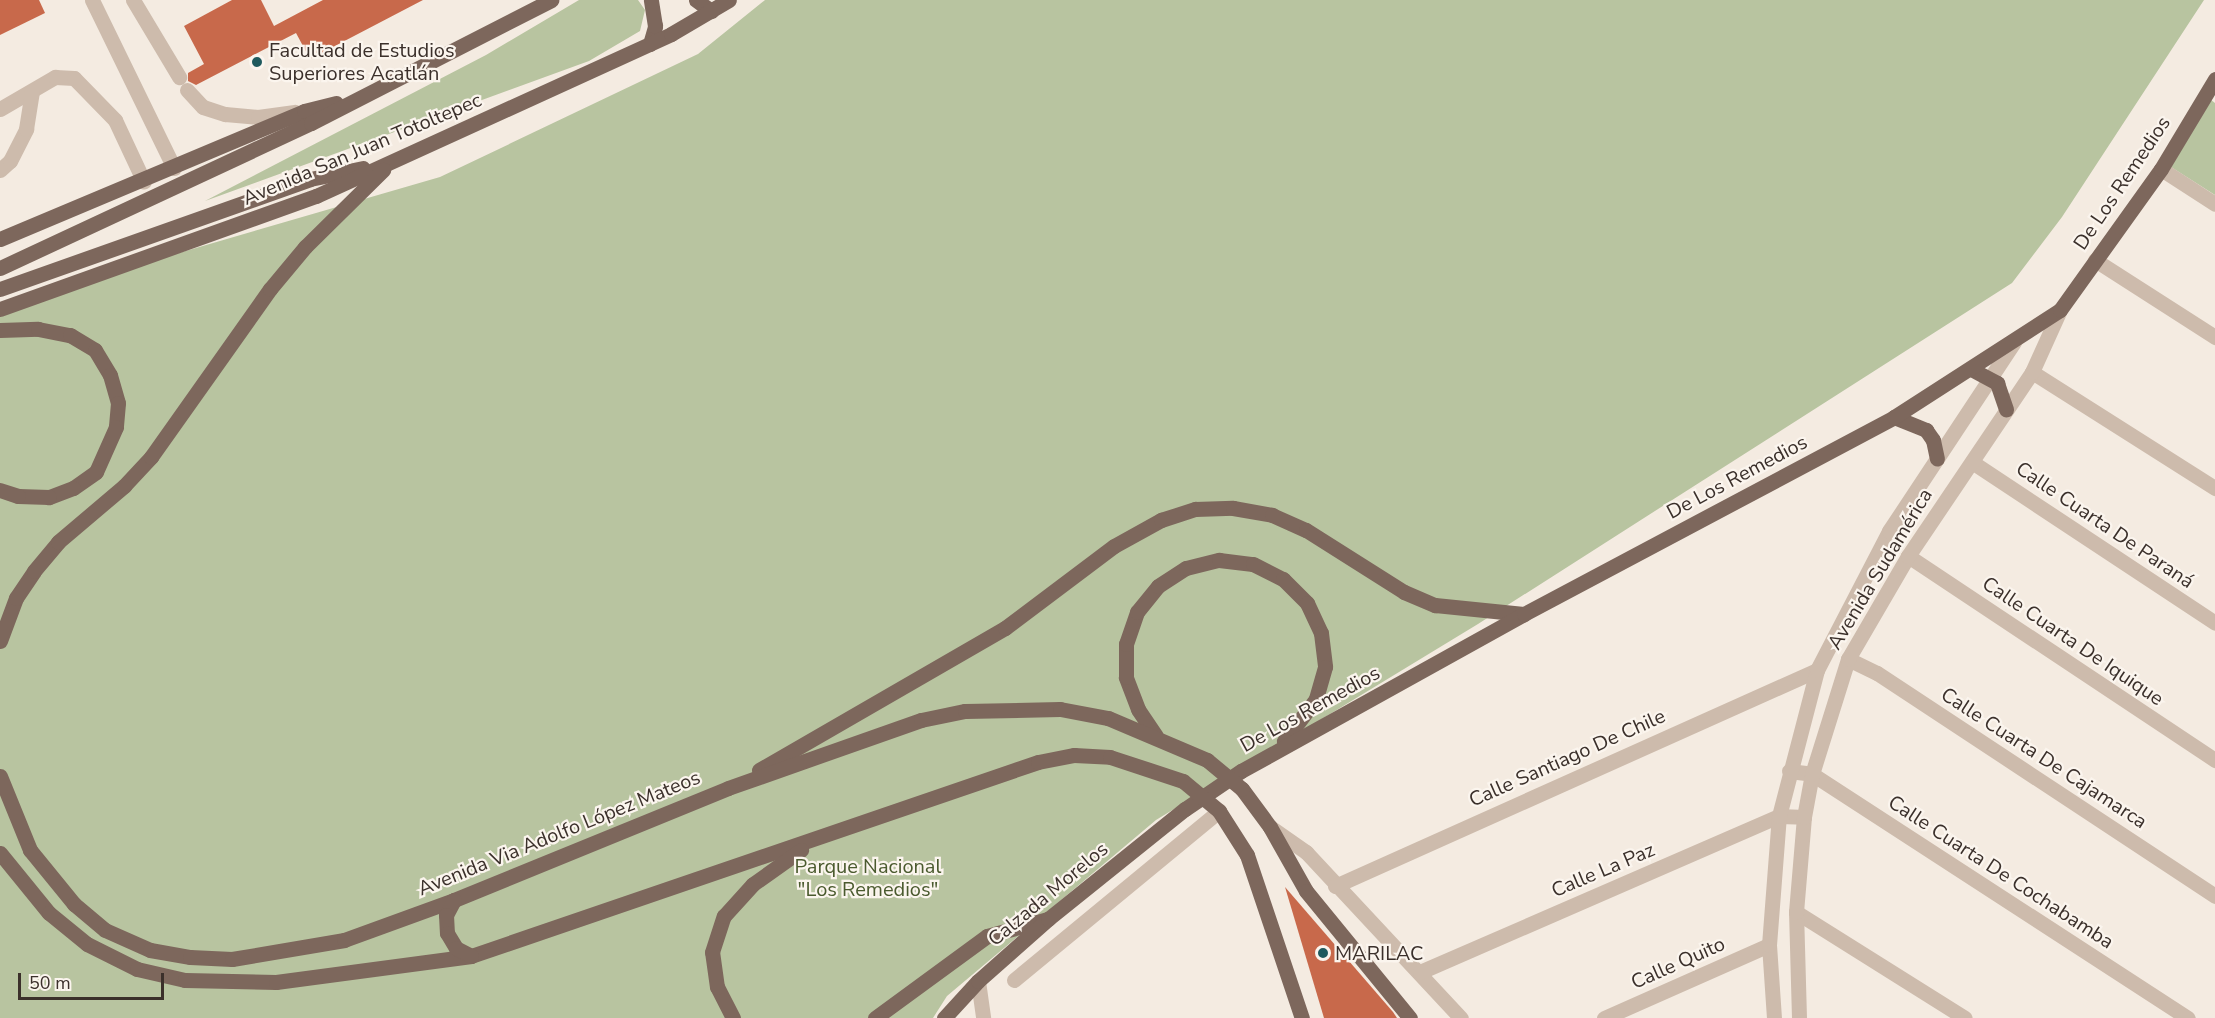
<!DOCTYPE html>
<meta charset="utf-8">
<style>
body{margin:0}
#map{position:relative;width:2215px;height:1018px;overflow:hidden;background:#f4ebe1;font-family:"Nunito Sans",sans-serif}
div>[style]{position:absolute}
.green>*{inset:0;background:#b8c4a0}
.building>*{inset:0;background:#c8694b}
.minor>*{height:15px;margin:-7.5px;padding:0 7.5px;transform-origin:7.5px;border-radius:7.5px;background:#cdbbac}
.major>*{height:15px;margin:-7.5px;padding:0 7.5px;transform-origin:7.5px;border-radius:7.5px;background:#7d675c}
.major-bridge>*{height:15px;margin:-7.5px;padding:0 7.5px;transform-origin:7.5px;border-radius:7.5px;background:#7d675c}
.dots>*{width:16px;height:16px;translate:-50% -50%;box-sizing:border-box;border:3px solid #fbf5ee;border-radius:50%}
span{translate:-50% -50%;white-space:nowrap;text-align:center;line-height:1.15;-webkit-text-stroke:4.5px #fbf5ee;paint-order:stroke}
.poi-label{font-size:20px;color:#3b302b}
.left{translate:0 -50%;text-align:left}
.street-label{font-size:20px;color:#3b302b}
.park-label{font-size:20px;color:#4a5a2e}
.scale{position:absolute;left:18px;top:973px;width:146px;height:27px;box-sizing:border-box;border:3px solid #3b302b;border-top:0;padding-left:8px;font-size:18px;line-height:21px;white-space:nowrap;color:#3b302b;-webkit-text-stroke:4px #fbf5ee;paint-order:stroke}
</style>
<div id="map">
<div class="green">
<div style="clip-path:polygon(579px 0,638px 0,645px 10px,640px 31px,589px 61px,205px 201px,486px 55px)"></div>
<div style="clip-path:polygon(765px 0,2204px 0,2062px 217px,2012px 283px,1478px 624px,1156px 820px,947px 996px,933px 1018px,0 1018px,0 305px,440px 177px,698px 54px)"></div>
<div style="clip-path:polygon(2211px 100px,2215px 103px,2215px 195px,2171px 167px)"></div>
</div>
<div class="building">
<div style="clip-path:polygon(0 0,39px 0,45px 13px,0 35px)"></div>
<div style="clip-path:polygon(232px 0,261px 0,274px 26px,323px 0,423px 0,310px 59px,296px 33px,196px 85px,188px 81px,188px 73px,204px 64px,184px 26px)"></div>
<div style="clip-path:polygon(1285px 887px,1393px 1012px,1397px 1018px,1324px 1018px)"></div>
</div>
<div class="minor">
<div style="left:92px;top:0;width:187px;rotate:64deg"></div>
<div style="left:133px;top:0;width:90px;rotate:59.1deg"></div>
<div style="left:187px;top:90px;width:23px;rotate:47deg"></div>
<div style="left:203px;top:107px;width:23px;rotate:18deg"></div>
<div style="left:225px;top:114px;width:33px;rotate:5deg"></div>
<div style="left:258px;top:117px;width:37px;rotate:-8deg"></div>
<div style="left:0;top:109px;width:64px;rotate:-30.2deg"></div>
<div style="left:55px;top:77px;width:19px;rotate:3deg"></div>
<div style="left:74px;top:78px;width:59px;rotate:45.7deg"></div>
<div style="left:115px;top:120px;width:68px;rotate:64.9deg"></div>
<div style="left:2161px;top:169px;width:64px;rotate:32.9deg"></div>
<div style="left:0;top:170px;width:13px;rotate:-42deg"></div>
<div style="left:10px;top:161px;width:36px;rotate:-63deg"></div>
<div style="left:26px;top:129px;width:38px;rotate:-81deg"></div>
<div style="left:2095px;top:260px;width:143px;rotate:32.7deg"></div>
<div style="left:2032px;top:372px;width:217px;rotate:32.4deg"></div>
<div style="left:1972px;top:462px;width:291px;rotate:33.5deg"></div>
<div style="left:1908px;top:556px;width:369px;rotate:33.6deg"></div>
<div style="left:1848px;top:659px;width:32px;rotate:26deg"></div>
<div style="left:1877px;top:673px;width:405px;rotate:33.4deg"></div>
<div style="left:1789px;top:771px;width:23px;rotate:7deg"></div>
<div style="left:1812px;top:774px;width:448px;rotate:33deg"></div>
<div style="left:1270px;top:827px;width:44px;rotate:34.8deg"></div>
<div style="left:1306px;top:852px;width:227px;rotate:47deg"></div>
<div style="left:1335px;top:886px;width:528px;rotate:-24.14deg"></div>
<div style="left:1796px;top:912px;width:199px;rotate:32.1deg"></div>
<div style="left:1420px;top:972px;width:391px;rotate:-23.5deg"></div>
<div style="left:1779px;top:816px;width:25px;rotate:2deg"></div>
<div style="left:1014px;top:980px;width:266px;rotate:-39.5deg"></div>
<div style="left:978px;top:981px;width:37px;rotate:82deg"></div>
<div style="left:1604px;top:1018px;width:180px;rotate:-23.9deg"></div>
<div style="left:1774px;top:1018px;width:73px;rotate:-93.9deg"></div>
<div style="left:1769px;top:945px;width:129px;rotate:-85.6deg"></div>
<div style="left:1779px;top:816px;width:151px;rotate:-75.4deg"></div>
<div style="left:1817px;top:670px;width:157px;rotate:-62.6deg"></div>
<div style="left:1889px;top:531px;width:227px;rotate:-56.5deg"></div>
<div style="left:1799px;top:1018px;width:106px;rotate:-91.6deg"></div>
<div style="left:1796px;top:912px;width:95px;rotate:-85.2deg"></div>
<div style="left:1804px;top:817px;width:44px;rotate:-79.5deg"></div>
<div style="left:1812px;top:774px;width:121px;rotate:-72.6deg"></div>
<div style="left:1848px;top:659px;width:119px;rotate:-59.8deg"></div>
<div style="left:1908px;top:556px;width:222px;rotate:-56deg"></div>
<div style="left:2032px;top:372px;width:68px;rotate:-65.7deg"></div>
</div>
<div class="major">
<div style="left:696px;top:0;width:19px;rotate:36deg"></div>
<div style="left:650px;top:44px;width:19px;rotate:-74deg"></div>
<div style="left:655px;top:26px;width:26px;rotate:-99deg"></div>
<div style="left:0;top:239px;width:330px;rotate:-22.8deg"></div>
<div style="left:304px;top:111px;width:33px;rotate:-14deg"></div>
<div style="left:0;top:268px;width:343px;rotate:-25deg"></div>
<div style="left:311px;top:123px;width:270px;rotate:-27.1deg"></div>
<div style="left:0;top:289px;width:329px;rotate:-19.5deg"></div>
<div style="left:310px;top:179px;width:54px;rotate:-11.7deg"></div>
<div style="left:0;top:309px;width:336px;rotate:-19.7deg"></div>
<div style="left:316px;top:196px;width:390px;rotate:-24.5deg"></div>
<div style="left:671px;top:34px;width:67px;rotate:-30.4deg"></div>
<div style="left:0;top:330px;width:38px;rotate:-2deg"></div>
<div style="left:38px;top:329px;width:33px;rotate:11deg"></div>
<div style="left:70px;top:335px;width:29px;rotate:31deg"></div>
<div style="left:95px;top:350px;width:29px;rotate:59deg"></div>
<div style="left:110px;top:375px;width:29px;rotate:74deg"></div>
<div style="left:118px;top:403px;width:24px;rotate:95deg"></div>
<div style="left:116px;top:427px;width:49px;rotate:114deg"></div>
<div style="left:96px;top:472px;width:28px;rotate:145deg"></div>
<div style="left:73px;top:488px;width:26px;rotate:159deg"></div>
<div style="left:49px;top:497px;width:31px;rotate:-178deg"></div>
<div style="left:18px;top:496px;width:19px;rotate:-162deg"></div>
<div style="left:1971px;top:369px;width:30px;rotate:28deg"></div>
<div style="left:1997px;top:383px;width:28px;rotate:71deg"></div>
<div style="left:1894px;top:417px;width:35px;rotate:22deg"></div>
<div style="left:1926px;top:430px;width:12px;rotate:55deg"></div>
<div style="left:1933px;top:440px;width:19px;rotate:78deg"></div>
<div style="left:0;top:641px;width:46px;rotate:-69.6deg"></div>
<div style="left:16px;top:598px;width:32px;rotate:-56deg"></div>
<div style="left:34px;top:571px;width:38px;rotate:-50deg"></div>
<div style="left:58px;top:542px;width:87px;rotate:-40.3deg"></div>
<div style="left:124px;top:486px;width:40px;rotate:-47deg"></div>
<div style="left:151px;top:457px;width:206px;rotate:-54.7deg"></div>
<div style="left:270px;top:289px;width:55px;rotate:-50.2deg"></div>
<div style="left:305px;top:247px;width:110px;rotate:-44.6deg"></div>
<div style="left:1156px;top:736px;width:32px;rotate:-124deg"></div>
<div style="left:1138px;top:709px;width:34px;rotate:-111deg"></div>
<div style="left:1126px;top:677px;width:33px;rotate:-90deg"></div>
<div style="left:1126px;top:644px;width:34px;rotate:-71deg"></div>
<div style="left:1137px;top:612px;width:33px;rotate:-51deg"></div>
<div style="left:1158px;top:586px;width:33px;rotate:-33deg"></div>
<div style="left:1186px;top:568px;width:34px;rotate:-14deg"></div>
<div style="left:1219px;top:560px;width:34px;rotate:7deg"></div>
<div style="left:1253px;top:564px;width:34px;rotate:27deg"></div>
<div style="left:1283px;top:579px;width:34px;rotate:45deg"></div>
<div style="left:1307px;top:603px;width:33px;rotate:65deg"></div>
<div style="left:1321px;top:633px;width:34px;rotate:83deg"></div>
<div style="left:1325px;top:667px;width:33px;rotate:106deg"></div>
<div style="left:1316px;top:699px;width:53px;rotate:127.3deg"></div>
<div style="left:759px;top:770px;width:284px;rotate:-30deg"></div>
<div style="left:1005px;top:628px;width:136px;rotate:-37deg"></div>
<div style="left:1114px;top:546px;width:54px;rotate:-29deg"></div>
<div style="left:1161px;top:520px;width:36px;rotate:-18deg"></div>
<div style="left:1195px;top:509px;width:38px;rotate:-2deg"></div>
<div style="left:1233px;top:508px;width:40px;rotate:10deg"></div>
<div style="left:1272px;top:515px;width:37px;rotate:24deg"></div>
<div style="left:1306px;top:530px;width:116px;rotate:32.3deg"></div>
<div style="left:1404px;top:592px;width:34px;rotate:23deg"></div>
<div style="left:1435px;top:605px;width:89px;rotate:5.8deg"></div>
<div style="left:0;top:776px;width:80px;rotate:67.9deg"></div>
<div style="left:30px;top:850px;width:70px;rotate:50.8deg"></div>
<div style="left:74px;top:904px;width:40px;rotate:40deg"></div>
<div style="left:105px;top:930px;width:49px;rotate:24deg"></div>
<div style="left:150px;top:950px;width:41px;rotate:9.9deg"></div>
<div style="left:190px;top:957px;width:42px;rotate:2.7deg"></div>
<div style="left:232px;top:959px;width:114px;rotate:-9.6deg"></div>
<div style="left:344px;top:940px;width:117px;rotate:-20deg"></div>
<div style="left:454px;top:900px;width:296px;rotate:-22.2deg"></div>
<div style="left:728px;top:788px;width:205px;rotate:-19.4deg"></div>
<div style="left:921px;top:720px;width:45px;rotate:-11.6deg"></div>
<div style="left:965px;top:711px;width:95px;rotate:-1.2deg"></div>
<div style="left:1060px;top:709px;width:49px;rotate:10.6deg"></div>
<div style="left:1108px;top:718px;width:108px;rotate:23deg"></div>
<div style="left:1242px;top:789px;width:47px;rotate:53.6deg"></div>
<div style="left:1270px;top:827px;width:73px;rotate:60.6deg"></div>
<div style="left:1306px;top:891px;width:164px;rotate:50.7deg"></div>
<div style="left:1219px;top:811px;width:52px;rotate:57.5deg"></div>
<div style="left:1247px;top:855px;width:172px;rotate:71.4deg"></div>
<div style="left:0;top:853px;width:77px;rotate:50.8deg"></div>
<div style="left:49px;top:913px;width:49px;rotate:39.2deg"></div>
<div style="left:87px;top:944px;width:56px;rotate:26.6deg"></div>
<div style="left:137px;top:969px;width:49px;rotate:12.9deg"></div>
<div style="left:185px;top:980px;width:91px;rotate:1.3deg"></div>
<div style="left:276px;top:982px;width:197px;rotate:-7.6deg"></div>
<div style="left:471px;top:956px;width:599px;rotate:-18.89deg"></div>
<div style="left:1038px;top:762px;width:37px;rotate:-11deg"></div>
<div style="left:1074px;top:755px;width:36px;rotate:3deg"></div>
<div style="left:1110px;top:757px;width:77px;rotate:18.2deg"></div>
<div style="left:454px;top:900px;width:17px;rotate:118deg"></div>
<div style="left:446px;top:915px;width:18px;rotate:87deg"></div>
<div style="left:447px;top:933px;width:17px;rotate:59deg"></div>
<div style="left:456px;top:948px;width:17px;rotate:28deg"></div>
<div style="left:733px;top:1018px;width:35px;rotate:-117deg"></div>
<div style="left:717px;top:987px;width:35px;rotate:-98deg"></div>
<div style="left:712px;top:952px;width:38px;rotate:-72deg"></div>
<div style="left:724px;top:916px;width:43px;rotate:-47.8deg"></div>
<div style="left:753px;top:884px;width:59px;rotate:-35.3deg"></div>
<div style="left:875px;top:1018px;width:139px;rotate:-36.2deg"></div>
<div style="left:987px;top:936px;width:63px;rotate:-15.6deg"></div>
<div style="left:944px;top:1018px;width:50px;rotate:-47.4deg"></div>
<div style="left:978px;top:981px;width:94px;rotate:-41.5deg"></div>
<div style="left:1048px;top:919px;width:176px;rotate:-38.8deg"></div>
<div style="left:1185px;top:809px;width:68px;rotate:-34.2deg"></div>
<div style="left:1241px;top:771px;width:324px;rotate:-29deg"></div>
<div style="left:1524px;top:614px;width:419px;rotate:-28deg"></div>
<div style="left:1894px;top:417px;width:197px;rotate:-32.8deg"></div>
<div style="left:2060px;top:310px;width:173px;rotate:-54.4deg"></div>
<div style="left:2161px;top:169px;width:105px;rotate:-59deg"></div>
</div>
<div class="major-bridge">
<div style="left:1207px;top:760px;width:45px;rotate:39.6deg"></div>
<div style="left:1183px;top:781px;width:47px;rotate:39.8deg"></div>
</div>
<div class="dots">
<div style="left:257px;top:62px;background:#1f5a5e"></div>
<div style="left:1323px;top:953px;background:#1f5a5e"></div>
</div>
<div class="poi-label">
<span class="left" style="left:269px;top:62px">Facultad de Estudios<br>Superiores Acatlán</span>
<span class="left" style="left:1335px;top:953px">MARILAC</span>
</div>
<div class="street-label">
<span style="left:362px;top:149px;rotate:-23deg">Avenida San Juan Totoltepec</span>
<span style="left:2122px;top:183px;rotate:-56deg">De Los Remedios</span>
<span style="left:1737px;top:477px;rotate:-28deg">De Los Remedios</span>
<span style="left:2105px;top:525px;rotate:34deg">Calle Cuarta De Paraná</span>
<span style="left:1880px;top:569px;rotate:-59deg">Avenida Sudamérica</span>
<span style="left:2073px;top:641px;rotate:34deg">Calle Cuarta De Iquique</span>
<span style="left:1310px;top:709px;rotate:-29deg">De Los Remedios</span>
<span style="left:1567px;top:758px;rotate:-24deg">Calle Santiago De Chile</span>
<span style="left:2044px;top:758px;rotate:33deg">Calle Cuarta De Cajamarca</span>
<span style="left:559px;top:833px;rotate:-22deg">Avenida Via Adolfo López Mateos</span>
<span style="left:1603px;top:870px;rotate:-23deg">Calle La Paz</span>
<span style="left:2001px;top:872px;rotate:33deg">Calle Cuarta De Cochabamba</span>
<span style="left:1048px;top:894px;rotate:-40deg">Calzada Morelos</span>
<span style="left:1678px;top:963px;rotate:-24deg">Calle Quito</span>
</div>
<div class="park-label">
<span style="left:868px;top:878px">Parque Nacional<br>"Los Remedios"</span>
</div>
<div class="scale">50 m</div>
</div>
